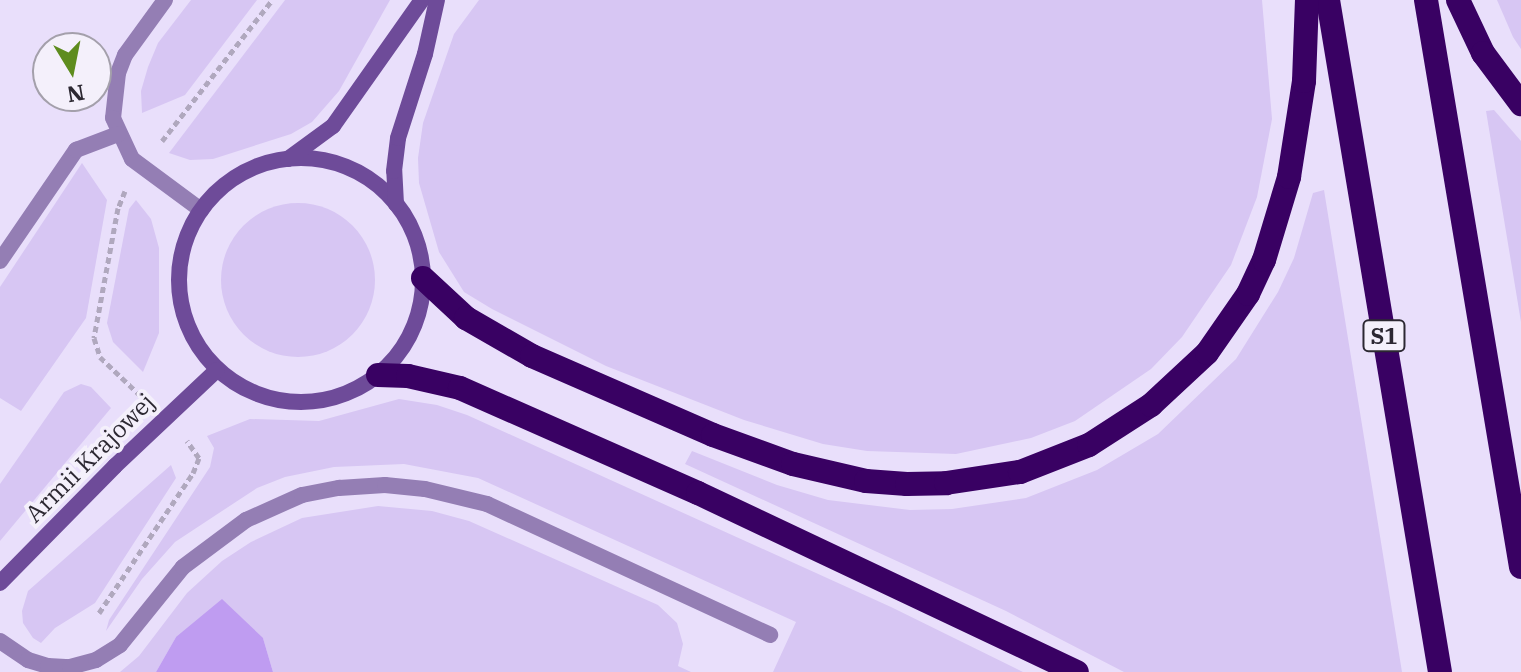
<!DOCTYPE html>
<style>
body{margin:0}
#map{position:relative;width:1521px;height:672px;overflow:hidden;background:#e9dffb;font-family:"IBM Plex Serif",serif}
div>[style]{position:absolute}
.green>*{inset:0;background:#d7c6f3}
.round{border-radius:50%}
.forest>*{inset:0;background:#bf9cf1}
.path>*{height:5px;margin-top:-2.5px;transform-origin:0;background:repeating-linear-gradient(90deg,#b0a8be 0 6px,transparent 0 10px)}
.lane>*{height:16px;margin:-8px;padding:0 8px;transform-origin:8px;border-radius:8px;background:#947eb4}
.secondary>*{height:16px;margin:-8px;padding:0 8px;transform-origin:8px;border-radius:8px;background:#6e4b99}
.secondary>.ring{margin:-8px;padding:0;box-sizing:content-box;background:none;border:16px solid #6e4b99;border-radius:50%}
.highway>*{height:24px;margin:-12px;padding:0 12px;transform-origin:12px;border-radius:12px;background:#390163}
span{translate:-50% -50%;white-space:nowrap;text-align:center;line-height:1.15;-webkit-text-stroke:8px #f4f0fb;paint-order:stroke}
.shield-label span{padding:2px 6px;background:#f4f0fb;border:2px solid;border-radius:6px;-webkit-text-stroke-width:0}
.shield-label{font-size:22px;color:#2c2832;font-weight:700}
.street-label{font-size:24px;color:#2c2832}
.north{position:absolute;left:32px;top:32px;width:80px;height:80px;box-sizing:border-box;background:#f4f0fb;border:2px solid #a4a0ab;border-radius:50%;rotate:170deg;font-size:22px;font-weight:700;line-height:32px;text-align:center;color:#2c2832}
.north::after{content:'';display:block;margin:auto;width:28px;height:36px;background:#5e8c1e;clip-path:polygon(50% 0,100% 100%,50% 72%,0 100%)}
</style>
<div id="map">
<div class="green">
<div style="clip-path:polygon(191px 0,257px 0,185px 95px,142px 113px,141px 91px,148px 67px,158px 43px)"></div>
<div style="clip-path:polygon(285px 0,390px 0,339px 91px,312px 122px,291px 134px,213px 159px,190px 160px,169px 153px)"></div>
<div style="clip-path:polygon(479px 0,1262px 0,1272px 119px,1257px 197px,1231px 265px,1182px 337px,1151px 369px,1075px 421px,1031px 438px,956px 454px,867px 451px,823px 444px,744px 420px,606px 366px,492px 309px,464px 292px,439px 252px,419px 183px,418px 158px,423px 123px,454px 34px)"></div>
<div style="clip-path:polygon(1497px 0,1521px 0,1521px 49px,1513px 37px)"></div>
<div style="clip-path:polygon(1494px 110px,1521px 141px,1521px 322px,1486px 111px)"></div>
<div style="clip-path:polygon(82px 163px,107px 200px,86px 318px,21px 411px,0 398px,0 287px)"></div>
<div style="clip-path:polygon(1324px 190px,1402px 672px,1124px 672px,1006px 611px,685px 464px,692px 451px,777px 485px,828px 500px,910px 510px,952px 509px,1026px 498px,1097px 470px,1158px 434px,1236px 359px,1278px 292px,1294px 258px,1313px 193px)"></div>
<div style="clip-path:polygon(136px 200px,151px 219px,159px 248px,159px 333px,143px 372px,113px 342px,107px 323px,129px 209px)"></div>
<div class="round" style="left:221px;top:203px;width:154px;height:154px"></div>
<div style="clip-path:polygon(81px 384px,91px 387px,111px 408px,0 541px,0 484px,64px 392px)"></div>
<div style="clip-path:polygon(399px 399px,437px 405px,467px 415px,891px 607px,1023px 672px,773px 672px,796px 622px,478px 478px,404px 464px,334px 467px,285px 477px,257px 488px,175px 542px,142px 579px,106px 631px,109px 620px,210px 467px,214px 448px,207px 436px,250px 419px,319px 421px)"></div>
<div style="clip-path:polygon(171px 465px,176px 478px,95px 603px,55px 628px,41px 643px,33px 638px,23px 623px,22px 611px,28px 591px)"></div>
<div style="clip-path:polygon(378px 506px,432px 511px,469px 521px,658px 605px,677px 623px,683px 644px,678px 666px,691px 672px,273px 672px,263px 638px,176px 637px,156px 672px,120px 672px,139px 656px,187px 593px,222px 561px,251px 542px,302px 518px)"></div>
</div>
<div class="forest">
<div style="clip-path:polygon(222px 599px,263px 638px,273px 672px,156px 672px,176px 637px)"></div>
</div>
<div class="path">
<div style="left:162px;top:141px;width:179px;rotate:-52deg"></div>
<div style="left:125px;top:191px;width:18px;rotate:112deg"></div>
<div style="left:118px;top:208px;width:132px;rotate:100.5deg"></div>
<div style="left:94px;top:338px;width:20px;rotate:72deg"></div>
<div style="left:100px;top:357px;width:59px;rotate:43.6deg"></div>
<div style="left:99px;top:613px;width:169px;rotate:-56.1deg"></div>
<div style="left:193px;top:473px;width:16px;rotate:-68deg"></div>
<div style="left:199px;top:458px;width:21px;rotate:-125deg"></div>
</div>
<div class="lane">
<div style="left:165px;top:0;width:68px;rotate:126deg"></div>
<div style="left:125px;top:55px;width:19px;rotate:111deg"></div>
<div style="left:118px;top:73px;width:45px;rotate:96.3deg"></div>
<div style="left:113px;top:118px;width:45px;rotate:65.1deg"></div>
<div style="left:132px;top:159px;width:86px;rotate:36.5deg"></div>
<div style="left:0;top:261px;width:135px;rotate:-55.6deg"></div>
<div style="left:76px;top:150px;width:45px;rotate:-20.9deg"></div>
<div style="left:0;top:641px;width:34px;rotate:34deg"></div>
<div style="left:28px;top:660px;width:21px;rotate:17deg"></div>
<div style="left:48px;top:666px;width:22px;rotate:3deg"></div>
<div style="left:70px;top:667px;width:27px;rotate:-15deg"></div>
<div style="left:96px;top:660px;width:28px;rotate:-32deg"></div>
<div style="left:120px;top:645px;width:100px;rotate:-51.1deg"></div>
<div style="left:183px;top:567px;width:79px;rotate:-36.7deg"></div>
<div style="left:246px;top:520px;width:61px;rotate:-24.1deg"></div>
<div style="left:302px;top:495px;width:38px;rotate:-11deg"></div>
<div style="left:339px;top:488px;width:46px;rotate:-3.7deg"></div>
<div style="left:385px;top:485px;width:40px;rotate:5.7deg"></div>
<div style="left:425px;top:489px;width:64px;rotate:13.6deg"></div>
<div style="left:487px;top:504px;width:312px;rotate:24.8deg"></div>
</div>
<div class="secondary">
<div class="ring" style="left:179px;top:158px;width:228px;height:228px"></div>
<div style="left:288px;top:159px;width:56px;rotate:-36.3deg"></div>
<div style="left:333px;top:126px;width:154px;rotate:-54.8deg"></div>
<div style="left:396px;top:204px;width:33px;rotate:-93deg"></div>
<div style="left:394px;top:171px;width:33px;rotate:-83deg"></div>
<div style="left:398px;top:138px;width:88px;rotate:-72.2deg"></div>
<div style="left:425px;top:54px;width:55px;rotate:-77.5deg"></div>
<div style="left:0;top:583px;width:164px;rotate:-45.5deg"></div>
<div style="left:115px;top:466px;width:140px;rotate:-43.3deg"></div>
</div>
<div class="highway">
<div style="left:1328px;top:0;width:681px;rotate:80.54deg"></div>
<div style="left:1426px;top:0;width:575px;rotate:80.49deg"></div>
<div style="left:1458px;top:0;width:59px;rotate:64.7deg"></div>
<div style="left:1483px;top:53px;width:64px;rotate:53.3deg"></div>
<div style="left:423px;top:278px;width:59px;rotate:42.9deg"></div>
<div style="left:466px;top:318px;width:76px;rotate:29.9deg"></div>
<div style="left:532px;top:356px;width:197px;rotate:23.6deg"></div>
<div style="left:713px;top:435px;width:85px;rotate:19.9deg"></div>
<div style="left:793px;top:464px;width:75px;rotate:13.1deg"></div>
<div style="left:866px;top:481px;width:41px;rotate:4.2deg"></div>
<div style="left:907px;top:484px;width:39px;rotate:-1deg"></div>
<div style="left:946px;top:483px;width:75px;rotate:-8.5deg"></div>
<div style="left:1020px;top:472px;width:74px;rotate:-21.4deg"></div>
<div style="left:1089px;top:445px;width:74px;rotate:-32.8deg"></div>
<div style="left:1151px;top:405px;width:76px;rotate:-42.9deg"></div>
<div style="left:1207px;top:353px;width:72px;rotate:-55.2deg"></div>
<div style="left:1248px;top:294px;width:38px;rotate:-65deg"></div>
<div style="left:1264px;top:260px;width:87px;rotate:-73.2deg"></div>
<div style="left:1289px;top:177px;width:97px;rotate:-81.1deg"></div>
<div style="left:1304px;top:81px;width:81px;rotate:-87.9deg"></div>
<div style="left:378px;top:375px;width:30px;rotate:2deg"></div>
<div style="left:408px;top:376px;width:53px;rotate:13deg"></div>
<div style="left:460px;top:388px;width:260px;rotate:23.8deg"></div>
<div style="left:698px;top:493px;width:419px;rotate:25.3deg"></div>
</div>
<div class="shield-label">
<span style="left:1384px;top:336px">S1</span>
</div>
<div class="street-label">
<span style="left:90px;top:458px;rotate:-45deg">Armii Krajowej</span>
</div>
<div class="north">N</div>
</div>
